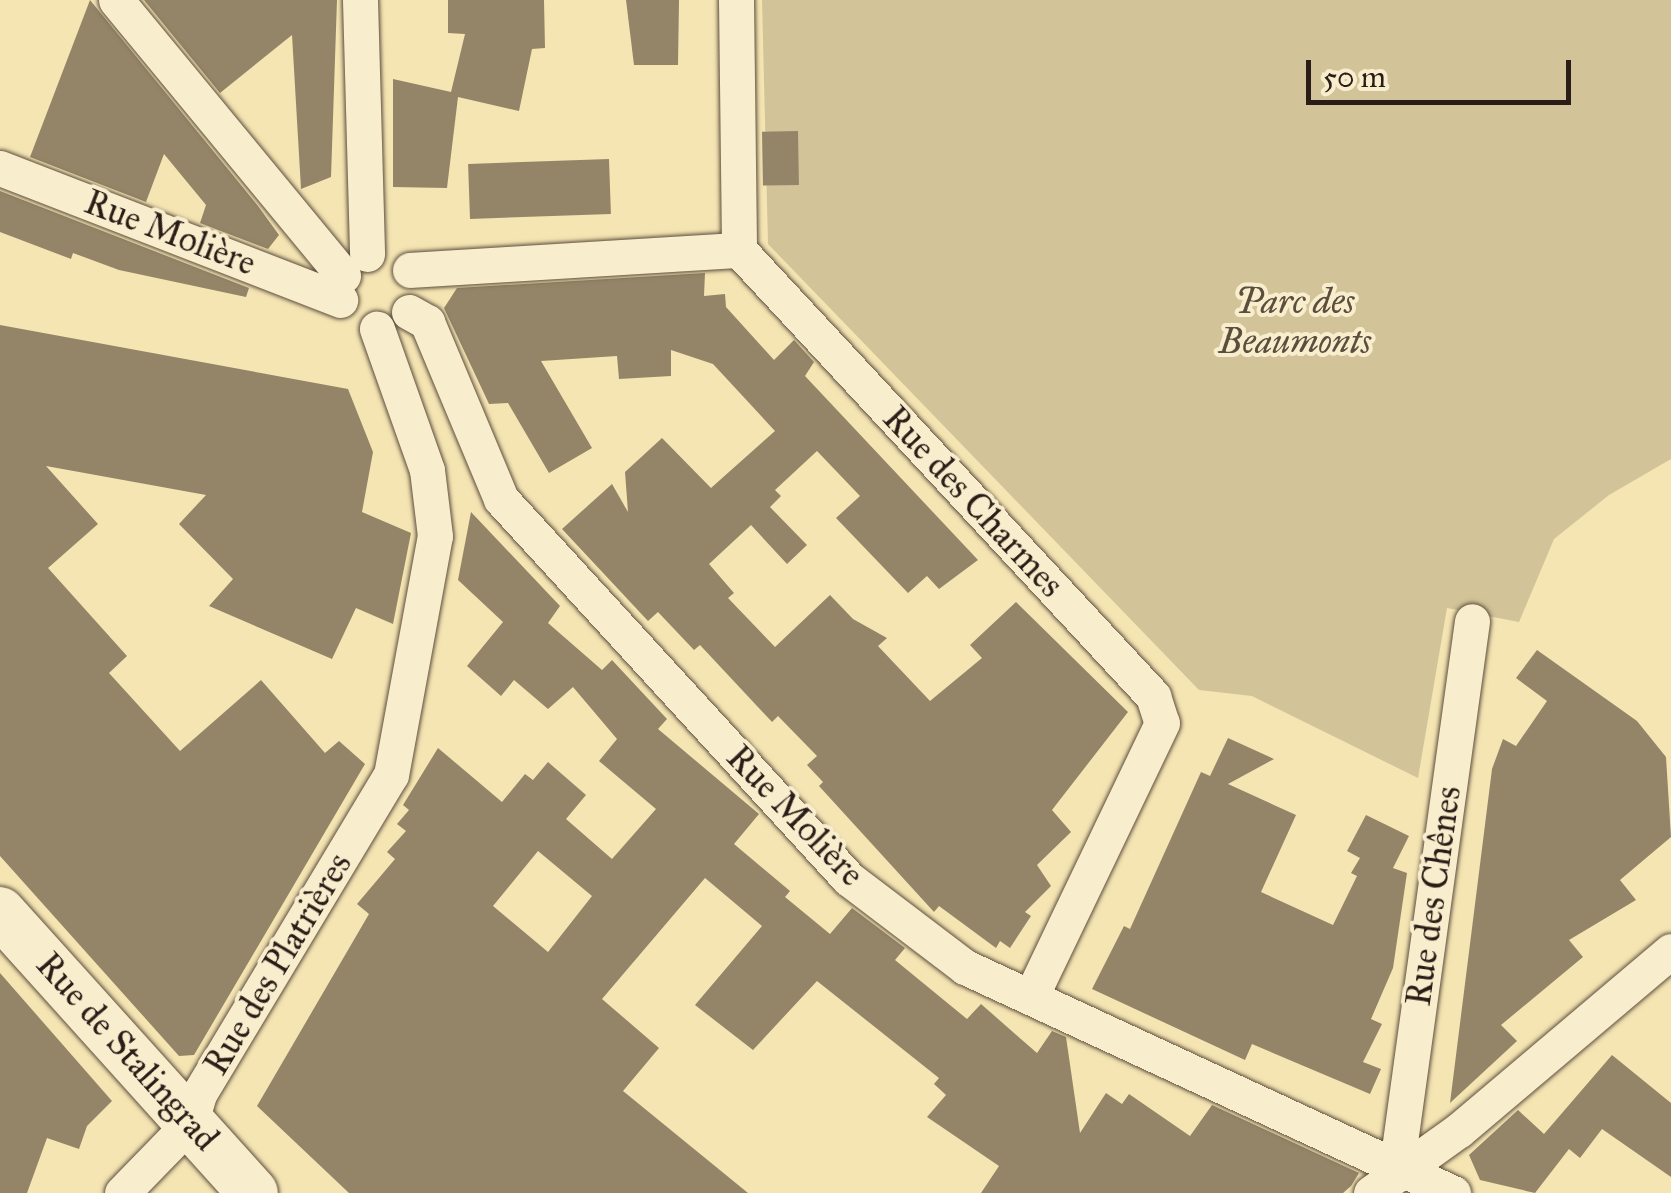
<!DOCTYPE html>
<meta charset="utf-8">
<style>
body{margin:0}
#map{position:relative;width:1671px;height:1193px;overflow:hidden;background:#f5e5b3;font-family:"IM FELL Great Primer",serif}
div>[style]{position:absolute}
.green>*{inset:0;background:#d2c398}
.building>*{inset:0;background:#948568;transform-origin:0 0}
.roads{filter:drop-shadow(0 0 2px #5d4e3d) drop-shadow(0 0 2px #5d4e3d)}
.minor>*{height:35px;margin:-17.5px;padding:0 17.5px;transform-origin:17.5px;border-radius:17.5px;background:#f8eece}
.secondary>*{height:50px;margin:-25px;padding:0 25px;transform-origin:25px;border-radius:25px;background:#f8eece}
span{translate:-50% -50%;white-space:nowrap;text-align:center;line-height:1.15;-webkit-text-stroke:8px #f8eece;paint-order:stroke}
.street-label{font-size:35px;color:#2a1c16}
.park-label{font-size:35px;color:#5c4e3d;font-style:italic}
.scale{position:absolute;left:1306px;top:60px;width:265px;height:45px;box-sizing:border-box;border:5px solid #2a1c16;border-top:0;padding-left:12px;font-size:30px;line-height:35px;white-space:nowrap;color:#2a1c16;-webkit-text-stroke:8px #f8eece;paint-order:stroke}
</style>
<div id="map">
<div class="green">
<div style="clip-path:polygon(762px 0,1671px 0,1671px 459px,1609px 495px,1554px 539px,1519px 622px,1447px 608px,1418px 778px,1252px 696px,1199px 690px,768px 244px)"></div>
</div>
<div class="building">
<div style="clip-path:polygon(90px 0,258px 206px,279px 235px,268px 249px,200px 223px,206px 205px,164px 154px,146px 202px,30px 157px)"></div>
<div style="clip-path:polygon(144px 0,337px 0,331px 177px,301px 189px,292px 35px,220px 93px)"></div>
<div style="clip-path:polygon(448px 0,544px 0,545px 48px,532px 49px,519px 111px,458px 97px,447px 188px,393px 187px,393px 79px,451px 92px,465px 34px,448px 33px)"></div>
<div style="clip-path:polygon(626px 0,679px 0,678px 65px,634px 65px)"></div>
<div style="left:798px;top:131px;width:54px;height:36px;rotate:89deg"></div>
<div style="left:609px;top:159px;width:55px;height:141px;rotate:88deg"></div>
<div style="clip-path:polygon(0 191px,249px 288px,246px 297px,119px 270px,73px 253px,71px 259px,0 232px)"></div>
<div style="clip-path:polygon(705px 273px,704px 296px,725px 294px,726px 307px,774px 360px,794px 340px,814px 362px,805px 376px,978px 560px,939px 589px,927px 576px,908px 593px,836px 518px,860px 496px,817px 451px,775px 490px,781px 496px,770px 507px,807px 545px,787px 564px,751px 525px,709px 564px,734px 593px,728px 598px,775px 647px,830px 595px,853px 619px,887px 638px,878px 646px,930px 701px,982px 658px,970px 645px,1016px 602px,1128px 712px,1052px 810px,1071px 832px,1037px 865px,1051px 886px,1025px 912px,1031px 916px,1010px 948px,1000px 941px,996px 948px,939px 906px,934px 912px,819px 786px,823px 782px,807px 765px,817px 756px,778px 716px,772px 722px,700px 645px,694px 650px,658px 612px,648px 621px,562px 529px,612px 484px,628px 512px,625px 472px,662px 438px,711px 488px,775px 431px,713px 364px,671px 350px,671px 376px,619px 379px,617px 356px,541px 361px,592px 448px,549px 473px,508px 403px,489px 404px,444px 308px,457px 288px)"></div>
<div style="clip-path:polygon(0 325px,348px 389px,373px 452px,362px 512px,411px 533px,393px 624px,356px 608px,332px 659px,209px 606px,233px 579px,179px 524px,206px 495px,46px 466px,98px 524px,48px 568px,127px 656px,109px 673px,180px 751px,261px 680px,325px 753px,339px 741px,365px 764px,194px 1055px,179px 1056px,0 856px)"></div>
<div style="clip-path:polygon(evenodd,471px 512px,560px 606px,548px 623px,602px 670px,612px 660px,667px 719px,658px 729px,759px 814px,734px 844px,790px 891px,785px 897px,830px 934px,852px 908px,905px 948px,895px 960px,967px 1019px,981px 1004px,1037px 1053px,1052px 1031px,1066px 1037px,1080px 1133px,1106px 1093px,1122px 1104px,1129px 1094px,1190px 1136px,1212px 1105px,1359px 1173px,1351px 1186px,1343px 1193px,981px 1193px,999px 1166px,927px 1117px,946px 1095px,934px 1084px,939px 1078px,817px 981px,753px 1050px,695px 1005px,762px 926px,705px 878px,602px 999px,659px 1048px,623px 1091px,748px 1193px,349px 1193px,257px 1106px,369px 914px,357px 904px,395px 859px,387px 852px,406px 831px,397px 824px,409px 810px,403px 805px,438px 748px,502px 802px,525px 774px,533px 780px,548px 762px,586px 795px,566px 819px,612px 859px,656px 809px,599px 761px,617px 739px,573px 687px,548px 709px,514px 680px,501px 696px,467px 666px,503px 622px,458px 580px,471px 512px,538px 851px,592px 896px,548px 952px,493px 906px,538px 851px)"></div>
<div style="clip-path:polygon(1537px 650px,1637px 721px,1666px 757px,1671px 837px,1620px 880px,1636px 900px,1569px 940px,1583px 957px,1501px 1025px,1517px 1041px,1450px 1103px,1492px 769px,1503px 739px,1516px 746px,1547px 701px,1516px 678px)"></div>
<div style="clip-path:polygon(1228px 738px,1274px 759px,1228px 784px,1296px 815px,1261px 892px,1333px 925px,1357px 876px,1351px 873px,1360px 858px,1347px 851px,1366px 815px,1409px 836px,1393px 868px,1407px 873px,1393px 968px,1371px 1019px,1382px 1024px,1363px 1062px,1381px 1069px,1370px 1094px,1252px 1044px,1245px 1060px,1092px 989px,1124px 926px,1130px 929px,1201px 772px,1210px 776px)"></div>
<div style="clip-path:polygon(0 973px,112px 1101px,87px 1126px,79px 1149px,47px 1138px,27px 1193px,0 1193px)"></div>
<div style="clip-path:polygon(1612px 1055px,1671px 1103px,1671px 1177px,1602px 1129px,1580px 1158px,1569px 1149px,1535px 1193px,1480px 1180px,1469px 1155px,1518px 1110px,1544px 1134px)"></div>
</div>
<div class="roads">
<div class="minor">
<div style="left:116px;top:0;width:357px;rotate:50.5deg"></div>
<div style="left:360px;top:0;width:254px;rotate:88.4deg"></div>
<div style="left:736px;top:0;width:250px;rotate:89.3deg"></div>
<div style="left:739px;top:250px;width:609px;rotate:47.13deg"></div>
<div style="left:1153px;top:696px;width:28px;rotate:72deg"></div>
<div style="left:1162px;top:723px;width:301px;rotate:115.6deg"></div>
<div style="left:0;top:168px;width:365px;rotate:21.2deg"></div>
<div style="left:410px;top:270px;width:330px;rotate:-3.5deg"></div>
<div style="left:409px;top:312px;width:21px;rotate:29deg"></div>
<div style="left:427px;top:322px;width:192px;rotate:67.3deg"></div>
<div style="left:501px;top:499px;width:515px;rotate:47.52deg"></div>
<div style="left:849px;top:879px;width:146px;rotate:37.2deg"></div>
<div style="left:965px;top:967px;width:538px;rotate:24.85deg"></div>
<div style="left:1396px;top:1171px;width:555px;rotate:-82.13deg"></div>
<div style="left:122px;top:1193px;width:99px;rotate:-45.8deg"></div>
<div style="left:191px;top:1122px;width:29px;rotate:-74deg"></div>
<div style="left:199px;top:1094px;width:372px;rotate:-59deg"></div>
<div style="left:391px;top:775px;width:243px;rotate:-79.6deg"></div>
<div style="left:435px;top:536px;width:66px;rotate:-96.9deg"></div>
<div style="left:427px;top:470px;width:150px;rotate:-109.5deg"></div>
<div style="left:1371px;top:1193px;width:108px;rotate:-35.6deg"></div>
<div style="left:1459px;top:1130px;width:277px;rotate:-40.2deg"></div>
</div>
<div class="secondary">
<div style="left:0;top:912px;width:378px;rotate:48deg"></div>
</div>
</div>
<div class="street-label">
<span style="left:170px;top:233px;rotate:21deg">Rue Molière</span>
<span style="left:973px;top:502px;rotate:47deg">Rue des Charmes</span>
<span style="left:795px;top:816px;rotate:46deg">Rue Molière</span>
<span style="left:1434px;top:896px;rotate:-82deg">Rue des Chênes</span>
<span style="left:278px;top:964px;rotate:-59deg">Rue des Platrières</span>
<span style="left:127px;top:1052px;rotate:48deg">Rue de Stalingrad</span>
</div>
<div class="park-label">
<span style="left:1295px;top:322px">Parc des<br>Beaumonts</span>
</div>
<div class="scale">50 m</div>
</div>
